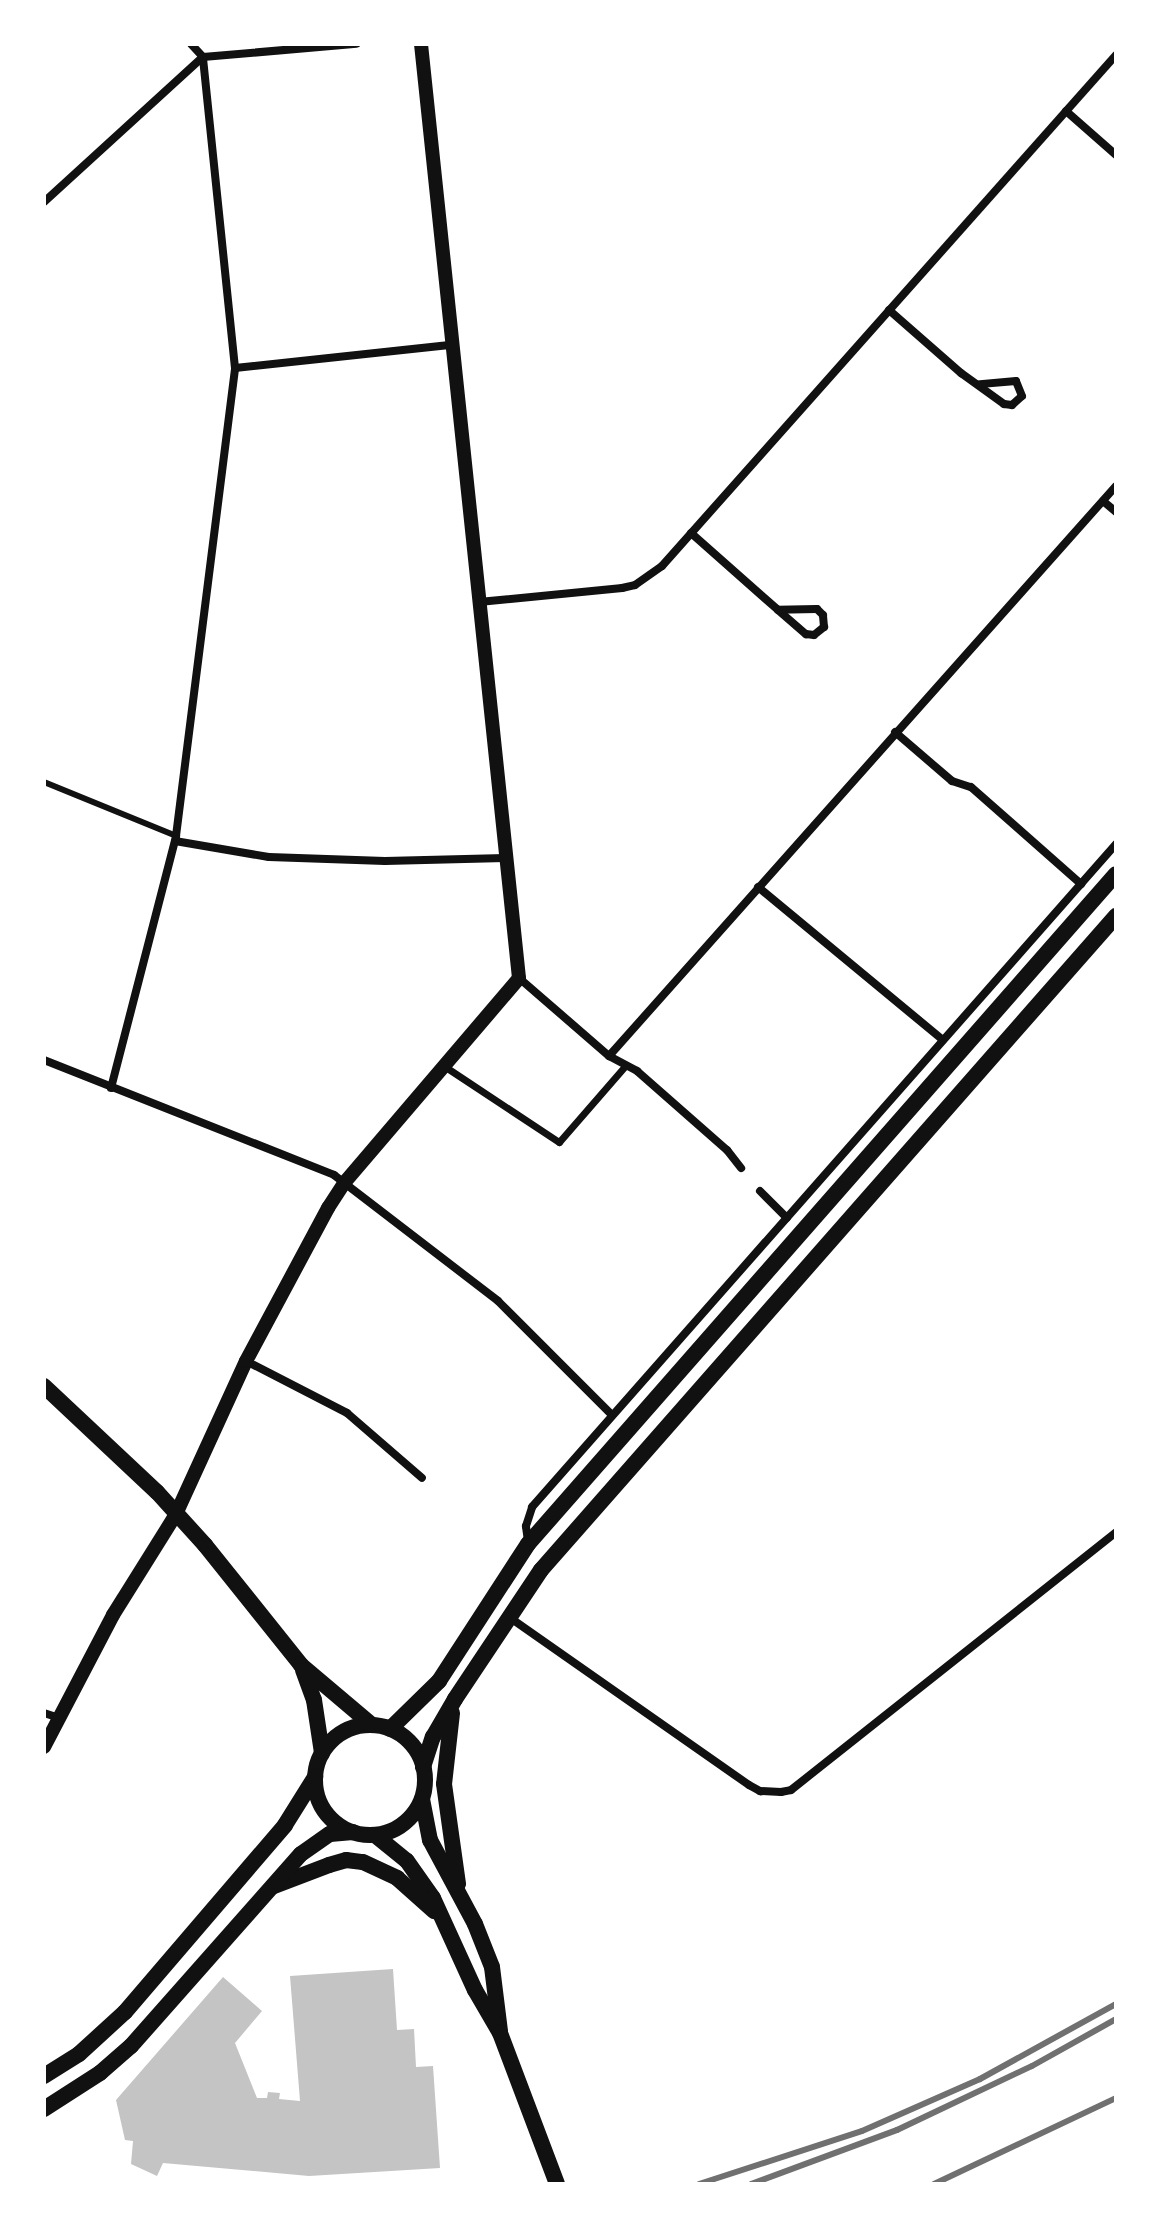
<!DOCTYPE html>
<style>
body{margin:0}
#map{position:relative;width:1160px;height:2228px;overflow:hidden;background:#fff;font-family:"PT Sans",sans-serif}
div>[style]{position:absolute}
.building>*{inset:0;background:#c4c4c4}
.service>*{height:6px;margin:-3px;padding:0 3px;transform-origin:3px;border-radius:3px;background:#111}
.pedestrian>*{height:7px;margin:-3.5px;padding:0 3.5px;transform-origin:3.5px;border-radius:3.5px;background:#111}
.minor>*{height:8px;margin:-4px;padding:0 4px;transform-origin:4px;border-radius:4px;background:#111}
.tertiary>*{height:14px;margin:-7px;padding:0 7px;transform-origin:7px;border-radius:7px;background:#111}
.secondary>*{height:16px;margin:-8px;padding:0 8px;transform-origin:8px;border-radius:8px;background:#111}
.secondary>.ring{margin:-8px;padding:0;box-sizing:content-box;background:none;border:16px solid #111;border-radius:50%}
.rail>*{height:6px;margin:-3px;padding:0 3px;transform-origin:3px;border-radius:3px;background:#707070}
span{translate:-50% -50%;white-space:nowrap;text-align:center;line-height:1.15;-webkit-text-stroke:6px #fff;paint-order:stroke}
.frame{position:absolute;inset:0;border:46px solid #fff;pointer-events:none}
</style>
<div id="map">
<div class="building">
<div style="clip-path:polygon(393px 1969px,397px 2030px,414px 2029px,416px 2067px,433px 2066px,440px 2168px,309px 2176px,163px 2163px,157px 2176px,131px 2164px,133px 2141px,125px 2140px,116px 2100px,223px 1977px,262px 2011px,235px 2043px,257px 2098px,267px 2098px,268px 2092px,280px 2093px,279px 2099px,300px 2101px,290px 1976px)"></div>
</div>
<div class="service">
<div style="left:44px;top:782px;width:143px;rotate:22.2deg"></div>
</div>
<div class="pedestrian">
<div style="left:444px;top:1066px;width:138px;rotate:33.5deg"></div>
<div style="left:559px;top:1142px;width:102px;rotate:-49deg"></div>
</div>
<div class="minor">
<div style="left:191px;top:44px;width:18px;rotate:47deg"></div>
<div style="left:203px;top:57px;width:154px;rotate:-4.9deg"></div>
<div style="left:1066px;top:111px;width:67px;rotate:41.3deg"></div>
<div style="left:44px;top:202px;width:215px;rotate:-42.4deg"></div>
<div style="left:889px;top:310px;width:96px;rotate:41.2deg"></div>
<div style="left:961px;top:373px;width:53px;rotate:35.8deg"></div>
<div style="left:1004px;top:404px;width:8px;rotate:7deg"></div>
<div style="left:1012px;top:405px;width:13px;rotate:-42deg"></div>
<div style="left:1022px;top:396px;width:16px;rotate:-112deg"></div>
<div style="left:1016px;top:381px;width:36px;rotate:175deg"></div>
<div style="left:235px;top:368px;width:218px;rotate:-6.1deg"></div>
<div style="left:1103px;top:501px;width:17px;rotate:40deg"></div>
<div style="left:691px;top:533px;width:116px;rotate:41.5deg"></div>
<div style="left:778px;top:610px;width:37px;rotate:41deg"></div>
<div style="left:806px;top:634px;width:8px;rotate:7deg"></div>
<div style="left:814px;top:635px;width:13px;rotate:-39deg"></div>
<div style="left:824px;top:627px;width:12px;rotate:-95deg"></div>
<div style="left:823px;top:615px;width:8px;rotate:-135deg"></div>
<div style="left:817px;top:609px;width:39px;rotate:179deg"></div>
<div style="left:479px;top:602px;width:144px;rotate:-5.6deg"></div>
<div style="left:622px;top:588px;width:13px;rotate:-13deg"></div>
<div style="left:635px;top:585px;width:33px;rotate:-35deg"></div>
<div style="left:662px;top:566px;width:684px;rotate:-48.38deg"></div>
<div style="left:895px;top:732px;width:75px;rotate:40.7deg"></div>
<div style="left:952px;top:781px;width:20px;rotate:18deg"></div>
<div style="left:971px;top:787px;width:147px;rotate:41.4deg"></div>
<div style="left:175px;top:841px;width:95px;rotate:9.7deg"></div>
<div style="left:269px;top:857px;width:116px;rotate:2deg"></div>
<div style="left:385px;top:861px;width:120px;rotate:-1.4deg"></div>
<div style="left:758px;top:887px;width:240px;rotate:39.6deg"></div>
<div style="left:519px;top:978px;width:119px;rotate:40.9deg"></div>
<div style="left:609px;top:1056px;width:32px;rotate:28deg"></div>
<div style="left:637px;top:1071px;width:120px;rotate:41.3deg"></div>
<div style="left:727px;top:1150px;width:23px;rotate:52deg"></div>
<div style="left:609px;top:1056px;width:763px;rotate:-48.35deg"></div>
<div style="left:44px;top:1060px;width:312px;rotate:21.6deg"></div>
<div style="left:334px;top:1175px;width:207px;rotate:37.5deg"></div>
<div style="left:498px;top:1301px;width:161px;rotate:45deg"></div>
<div style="left:111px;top:1088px;width:260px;rotate:-75.5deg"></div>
<div style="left:176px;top:836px;width:472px;rotate:-82.8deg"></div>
<div style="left:235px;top:368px;width:313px;rotate:-95.9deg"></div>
<div style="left:760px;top:1191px;width:38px;rotate:45deg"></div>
<div style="left:246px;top:1361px;width:114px;rotate:27.2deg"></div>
<div style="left:347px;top:1413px;width:99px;rotate:40.9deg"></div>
<div style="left:528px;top:1541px;width:15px;rotate:-98deg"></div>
<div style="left:526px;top:1526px;width:20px;rotate:-72deg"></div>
<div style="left:532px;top:1507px;width:884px;rotate:-48.62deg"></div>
<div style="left:509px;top:1617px;width:293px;rotate:35deg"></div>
<div style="left:749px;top:1785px;width:13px;rotate:29deg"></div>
<div style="left:760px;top:1791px;width:21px;rotate:3deg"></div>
<div style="left:781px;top:1792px;width:10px;rotate:-11deg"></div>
<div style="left:791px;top:1790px;width:415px;rotate:-38.4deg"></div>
<div style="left:44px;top:1713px;width:16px;rotate:18deg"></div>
</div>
<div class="tertiary">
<div style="left:44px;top:1747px;width:149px;rotate:-62.4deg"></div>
<div style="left:113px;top:1615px;width:119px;rotate:-58deg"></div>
<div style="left:176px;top:1514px;width:168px;rotate:-65.4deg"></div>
<div style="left:246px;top:1361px;width:174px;rotate:-61.8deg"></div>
<div style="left:328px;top:1208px;width:31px;rotate:-57deg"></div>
<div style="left:345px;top:1182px;width:268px;rotate:-49.5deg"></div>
<div style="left:519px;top:978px;width:939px;rotate:-95.99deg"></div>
</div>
<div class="secondary">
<div style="left:44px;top:1386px;width:155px;rotate:43.2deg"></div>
<div style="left:157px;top:1492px;width:72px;rotate:47.8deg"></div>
<div style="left:205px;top:1545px;width:154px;rotate:51.3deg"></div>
<div style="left:301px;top:1665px;width:93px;rotate:40.2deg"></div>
<div style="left:303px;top:1670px;width:32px;rotate:70deg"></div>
<div style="left:314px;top:1700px;width:54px;rotate:81.4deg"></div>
<div style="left:452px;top:1713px;width:71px;rotate:96.4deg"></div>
<div style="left:444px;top:1784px;width:101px;rotate:82deg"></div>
<div class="ring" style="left:315px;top:1725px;width:94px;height:94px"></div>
<div style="left:390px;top:1729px;width:69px;rotate:-44.4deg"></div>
<div style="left:439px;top:1681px;width:163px;rotate:-57deg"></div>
<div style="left:528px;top:1544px;width:891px;rotate:-48.73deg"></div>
<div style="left:423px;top:1767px;width:32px;rotate:-72deg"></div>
<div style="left:433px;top:1737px;width:44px;rotate:-59.9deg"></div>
<div style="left:455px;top:1699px;width:155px;rotate:-56.3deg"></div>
<div style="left:541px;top:1570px;width:871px;rotate:-48.68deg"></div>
<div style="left:422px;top:1799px;width:42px;rotate:79deg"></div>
<div style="left:430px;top:1840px;width:95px;rotate:61.8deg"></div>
<div style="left:475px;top:1924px;width:46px;rotate:68.4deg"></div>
<div style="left:492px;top:1967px;width:64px;rotate:82.9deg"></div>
<div style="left:375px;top:1835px;width:41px;rotate:39.1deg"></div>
<div style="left:407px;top:1861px;width:45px;rotate:54.9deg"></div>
<div style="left:433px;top:1898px;width:101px;rotate:65.5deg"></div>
<div style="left:475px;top:1990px;width:50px;rotate:59.8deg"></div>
<div style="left:500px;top:2033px;width:161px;rotate:69.3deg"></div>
<div style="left:274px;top:1886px;width:59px;rotate:-20.9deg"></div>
<div style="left:329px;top:1865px;width:18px;rotate:-16deg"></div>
<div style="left:346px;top:1860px;width:17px;rotate:7deg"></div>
<div style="left:363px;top:1862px;width:38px;rotate:25deg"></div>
<div style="left:397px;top:1878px;width:50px;rotate:41.7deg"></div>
<div style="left:44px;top:2076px;width:41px;rotate:-32.2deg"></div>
<div style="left:79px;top:2054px;width:62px;rotate:-42.4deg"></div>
<div style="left:125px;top:2012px;width:246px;rotate:-49.4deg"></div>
<div style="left:285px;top:1825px;width:57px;rotate:-58deg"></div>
<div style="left:44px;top:2109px;width:67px;rotate:-32.7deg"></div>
<div style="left:100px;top:2073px;width:41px;rotate:-41.1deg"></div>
<div style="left:131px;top:2046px;width:256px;rotate:-48.5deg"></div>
<div style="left:301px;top:1854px;width:35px;rotate:-35deg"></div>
<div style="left:330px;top:1834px;width:23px;rotate:-5deg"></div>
</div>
<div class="rail">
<div style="left:699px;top:2184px;width:171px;rotate:-18deg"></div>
<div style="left:862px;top:2131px;width:129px;rotate:-23.8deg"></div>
<div style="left:980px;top:2079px;width:155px;rotate:-28.9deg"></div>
<div style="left:751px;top:2184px;width:156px;rotate:-20.3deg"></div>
<div style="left:897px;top:2130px;width:149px;rotate:-25.4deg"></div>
<div style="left:1032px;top:2066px;width:96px;rotate:-29.2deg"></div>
<div style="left:934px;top:2184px;width:201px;rotate:-25.3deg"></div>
</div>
<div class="frame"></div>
</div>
